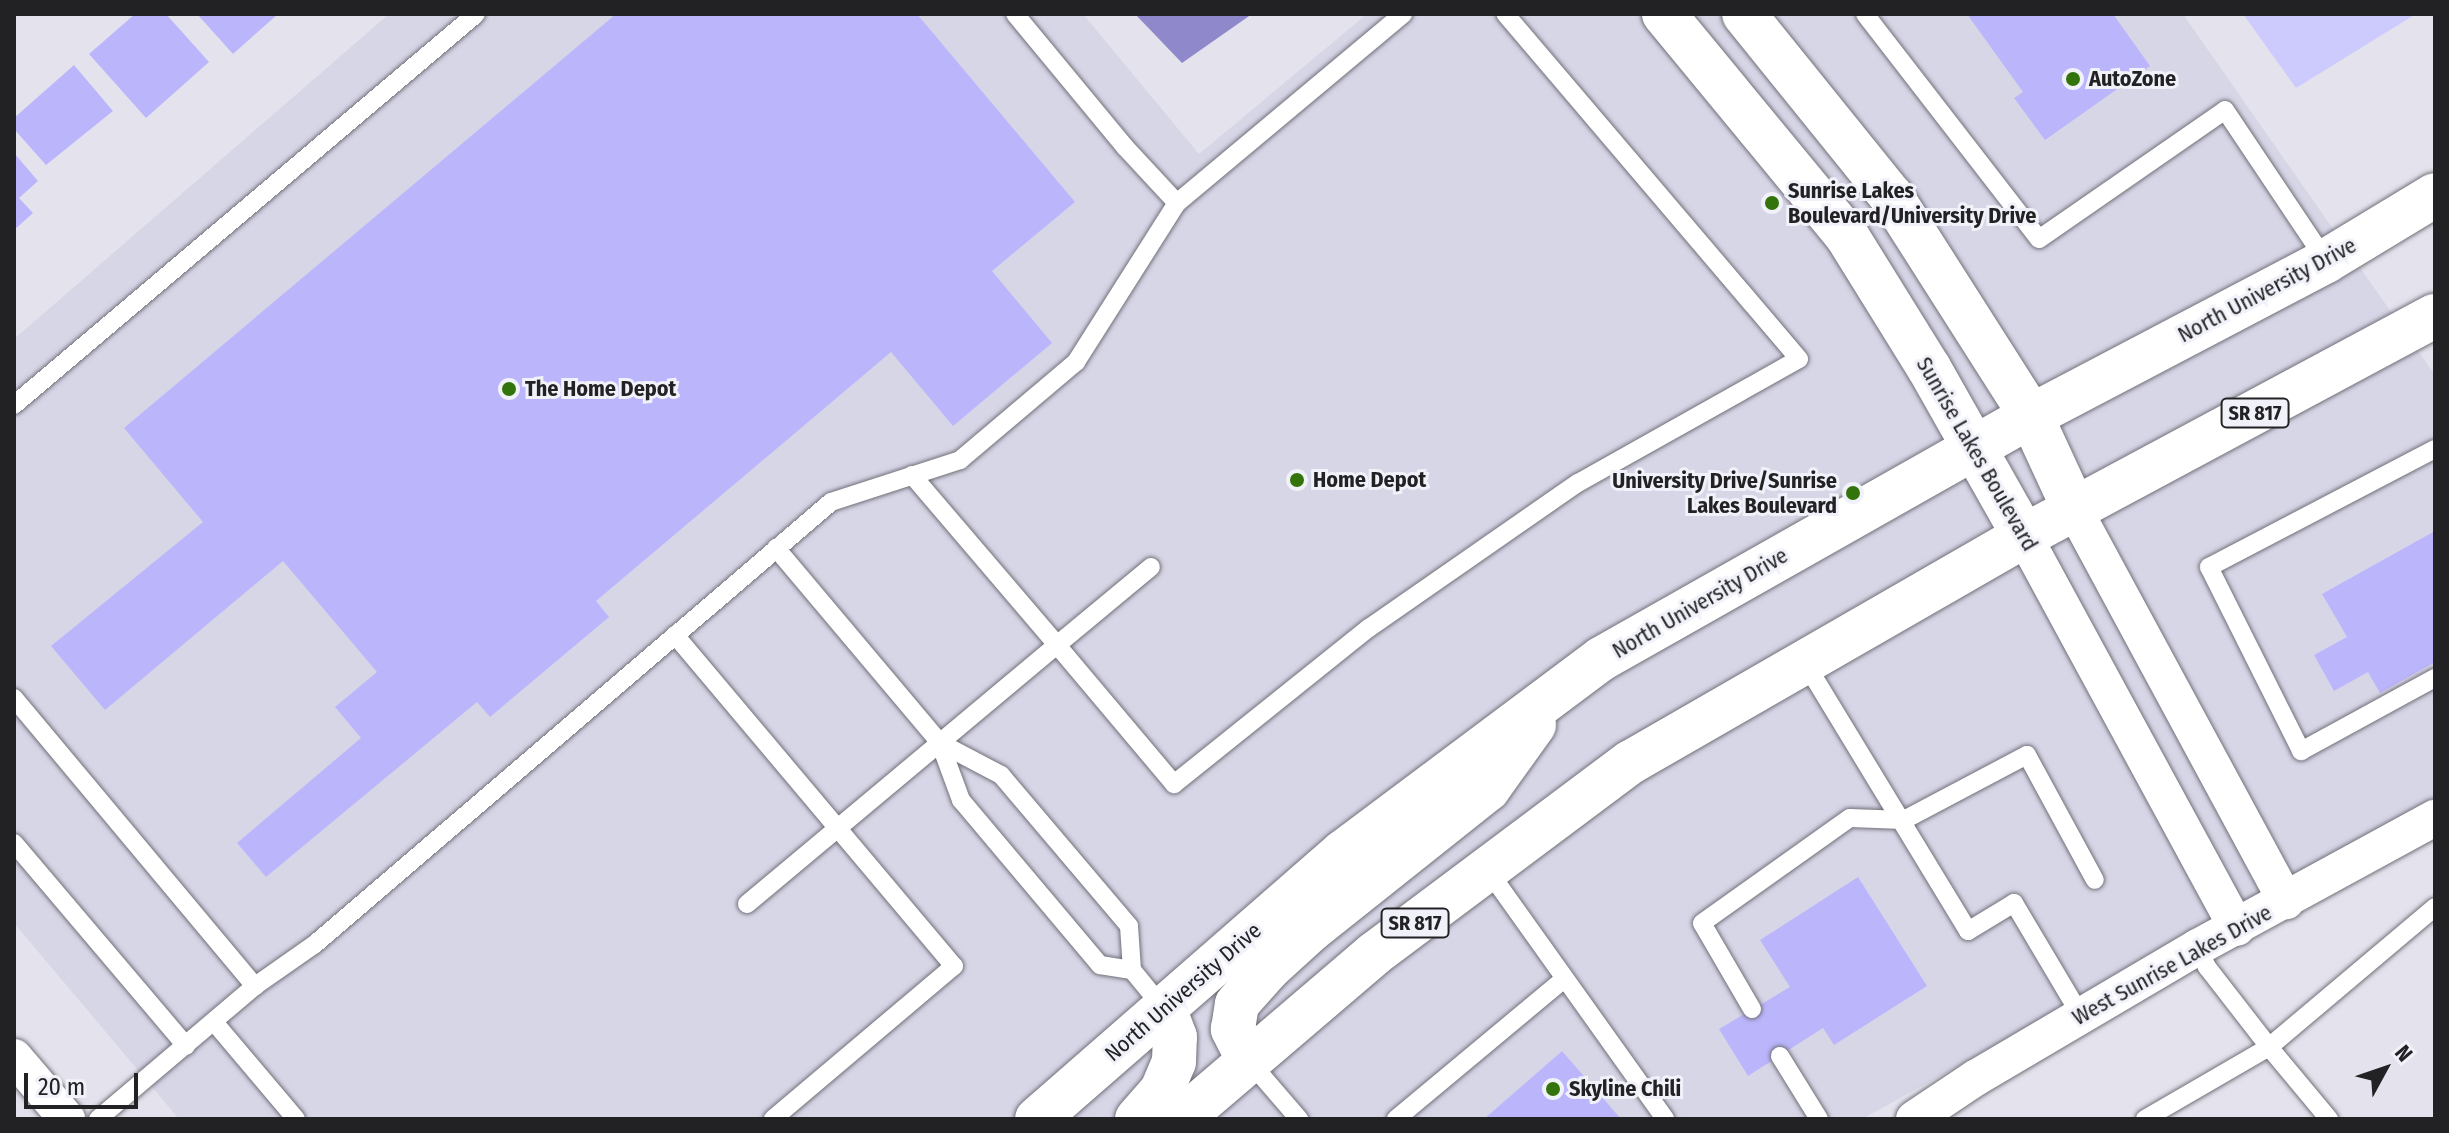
<!DOCTYPE html>
<style>
body{margin:0}
#map{position:relative;width:2449px;height:1133px;overflow:hidden;background:#e4e3ed;font-family:"Fira Sans Condensed",sans-serif}
div>[style]{position:absolute}
.built>*{inset:0;background:#d7d6e7}
.green>*{inset:0;background:#cdcafe}
.water>*{inset:0;background:#8f89cc}
.building>*{inset:0;background:#bbb6fc}
.roads{filter:drop-shadow(0 0 2px #717079) drop-shadow(0 0 2px #717079)}
.lane>*{height:18px;margin:-9px;padding:0 9px;transform-origin:9px;border-radius:9px;background:#fff}
.street>*{height:36px;margin:-18px;padding:0 18px;transform-origin:18px;border-radius:18px;background:#fff}
.secondary>*{height:44px;margin:-22px;padding:0 22px;transform-origin:22px;border-radius:22px;background:#fff}
.primary>*{height:44px;margin:-22px;padding:0 22px;transform-origin:22px;border-radius:22px;background:#fff}
.dots>*{width:22px;height:22px;translate:-50% -50%;box-sizing:border-box;border:4px solid #f1f1fa;border-radius:50%}
span{translate:-50% -50%;white-space:nowrap;text-align:center;line-height:1.15;-webkit-text-stroke:6px #f1f1fa;paint-order:stroke}
.shield-label span{padding:2px 6px;background:#f1f1fa;border:2px solid;border-radius:6px;-webkit-text-stroke-width:0}
.shield-label{font-size:20px;color:#222225;font-weight:700}
.poi-label{font-size:22px;color:#222225;font-weight:700}
.left{translate:0 -50%;text-align:left}
.right{translate:-100% -50%;text-align:right}
.street-label{font-size:22px;color:#222225}
.frame{position:absolute;inset:0;border:16px solid #222225;pointer-events:none}
.north{position:absolute;left:2345px;top:1029px;width:80px;height:80px;-webkit-text-stroke:6px #f1f1fa;paint-order:stroke;rotate:50deg;font-size:22px;font-weight:700;line-height:32px;text-align:center;color:#222225}
.north::after{content:'';display:block;margin:auto;width:28px;height:36px;background:#222225;clip-path:polygon(50% 0,100% 100%,50% 72%,0 100%)}
.scale{position:absolute;left:24px;top:1073px;width:114px;height:36px;box-sizing:border-box;border:4px solid #222225;border-top:0;padding-left:10px;font-size:24px;line-height:28px;white-space:nowrap;color:#222225;-webkit-text-stroke:6px #f1f1fa;paint-order:stroke}
</style>
<div id="map">
<div class="built">
<div style="clip-path:polygon(389px 14px,1083px 14px,1199px 154px,1367px 14px,2183px 14px,2435px 375px,2435px 803px,1862px 1119px,179px 1119px,14px 923px,14px 339px)"></div>
</div>
<div class="green">
<div style="clip-path:polygon(2243px 14px,2416px 14px,2296px 88px)"></div>
</div>
<div class="water">
<div style="clip-path:polygon(1135px 14px,1252px 14px,1182px 63px)"></div>
</div>
<div class="building">
<div style="clip-path:polygon(135px 14px,166px 14px,209px 62px,146px 118px,89px 54px)"></div>
<div style="clip-path:polygon(197px 14px,278px 14px,233px 54px)"></div>
<div style="clip-path:polygon(616px 14px,917px 14px,1075px 202px,992px 271px,1052px 343px,953px 426px,891px 352px,596px 601px,609px 617px,490px 717px,477px 702px,266px 877px,237px 843px,361px 738px,335px 707px,377px 672px,283px 561px,105px 710px,51px 646px,203px 522px,124px 428px)"></div>
<div style="clip-path:polygon(1967px 14px,2113px 14px,2150px 66px,2045px 140px,2014px 98px,2023px 92px)"></div>
<div style="clip-path:polygon(74px 65px,113px 111px,46px 165px,14px 129px,14px 118px)"></div>
<div style="clip-path:polygon(14px 153px,38px 181px,19px 198px,33px 213px,14px 230px)"></div>
<div style="clip-path:polygon(2435px 531px,2435px 662px,2380px 693px,2368px 672px,2334px 691px,2314px 655px,2347px 637px,2322px 594px)"></div>
<div style="clip-path:polygon(1858px 877px,1927px 986px,1834px 1045px,1823px 1028px,1748px 1076px,1719px 1029px,1790px 987px,1760px 940px)"></div>
<div style="clip-path:polygon(1562px 1051px,1621px 1119px,1484px 1119px)"></div>
</div>
<div class="roads">
<div class="lane">
<div style="left:1015px;top:14px;width:173px;rotate:50.4deg"></div>
<div style="left:1125px;top:147px;width:76px;rotate:47.1deg"></div>
<div style="left:1865px;top:14px;width:284px;rotate:52.3deg"></div>
<div style="left:2039px;top:239px;width:226px;rotate:-34.7deg"></div>
<div style="left:2225px;top:110px;width:182px;rotate:56.2deg"></div>
<div style="left:14px;top:405px;width:605px;rotate:-40.24deg"></div>
<div style="left:2435px;top:449px;width:255px;rotate:152.4deg"></div>
<div style="left:2209px;top:567px;width:206px;rotate:63.4deg"></div>
<div style="left:2301px;top:751px;width:153px;rotate:-28.6deg"></div>
<div style="left:912px;top:475px;width:223px;rotate:49.5deg"></div>
<div style="left:1057px;top:645px;width:122px;rotate:-39.7deg"></div>
<div style="left:776px;top:548px;width:255px;rotate:49.9deg"></div>
<div style="left:940px;top:743px;width:61px;rotate:69.8deg"></div>
<div style="left:961px;top:800px;width:216px;rotate:49.9deg"></div>
<div style="left:1100px;top:965px;width:32px;rotate:9deg"></div>
<div style="left:675px;top:635px;width:433px;rotate:49.9deg"></div>
<div style="left:954px;top:966px;width:237px;rotate:139.8deg"></div>
<div style="left:1804px;top:661px;width:316px;rotate:58.7deg"></div>
<div style="left:1968px;top:931px;width:54px;rotate:-31.3deg"></div>
<div style="left:2014px;top:903px;width:131px;rotate:59.3deg"></div>
<div style="left:14px;top:698px;width:376px;rotate:50.1deg"></div>
<div style="left:940px;top:743px;width:69px;rotate:27.7deg"></div>
<div style="left:1001px;top:775px;width:198px;rotate:49.7deg"></div>
<div style="left:1129px;top:926px;width:44px;rotate:86.1deg"></div>
<div style="left:1132px;top:970px;width:50px;rotate:50.6deg"></div>
<div style="left:14px;top:843px;width:266px;rotate:49.7deg"></div>
<div style="left:1487px;top:869px;width:307px;rotate:54.5deg"></div>
<div style="left:747px;top:904px;width:404px;rotate:-39.9deg"></div>
<div style="left:1057px;top:645px;width:182px;rotate:49.9deg"></div>
<div style="left:1174px;top:784px;width:250px;rotate:-38.7deg"></div>
<div style="left:1369px;top:628px;width:254px;rotate:-34.8deg"></div>
<div style="left:1578px;top:483px;width:253px;rotate:-29.3deg"></div>
<div style="left:1799px;top:359px;width:453px;rotate:-130.4deg"></div>
<div style="left:2198px;top:947px;width:22px;rotate:66deg"></div>
<div style="left:2207px;top:967px;width:101px;rotate:52.2deg"></div>
<div style="left:2269px;top:1047px;width:217px;rotate:-40.1deg"></div>
<div style="left:1752px;top:1009px;width:99px;rotate:-120.2deg"></div>
<div style="left:1702px;top:923px;width:181px;rotate:-35.4deg"></div>
<div style="left:1850px;top:818px;width:54px;rotate:2.1deg"></div>
<div style="left:1904px;top:820px;width:139px;rotate:-27.9deg"></div>
<div style="left:2027px;top:755px;width:142px;rotate:61.5deg"></div>
<div style="left:214px;top:1022px;width:127px;rotate:49.8deg"></div>
<div style="left:1780px;top:1056px;width:74px;rotate:58.2deg"></div>
<div style="left:1249px;top:1061px;width:77px;rotate:49.2deg"></div>
<div style="left:98px;top:1119px;width:206px;rotate:-40.3deg"></div>
<div style="left:255px;top:986px;width:73px;rotate:-35deg"></div>
<div style="left:315px;top:944px;width:679px;rotate:-40.58deg"></div>
<div style="left:831px;top:502px;width:136px;rotate:-18deg"></div>
<div style="left:960px;top:460px;width:152px;rotate:-40.2deg"></div>
<div style="left:1076px;top:362px;width:188px;rotate:-57.6deg"></div>
<div style="left:1177px;top:203px;width:295px;rotate:-39.9deg"></div>
<div style="left:1396px;top:1119px;width:217px;rotate:-39.8deg"></div>
<div style="left:2145px;top:1119px;width:143px;rotate:-30.1deg"></div>
<div style="left:2269px;top:1047px;width:94px;rotate:50.2deg"></div>
</div>
<div class="street">
<div style="left:2074px;top:509px;width:446px;rotate:61.6deg"></div>
<div style="left:2024px;top:536px;width:446px;rotate:61.5deg"></div>
<div style="left:14px;top:1057px;width:82px;rotate:49.5deg"></div>
<div style="left:1914px;top:1119px;width:76px;rotate:-33.7deg"></div>
<div style="left:1977px;top:1077px;width:256px;rotate:-30.5deg"></div>
<div style="left:2198px;top:947px;width:270px;rotate:-28.6deg"></div>
</div>
<div class="secondary">
<div style="left:1664px;top:14px;width:288px;rotate:50.5deg"></div>
<div style="left:1847px;top:236px;width:155px;rotate:58.2deg"></div>
<div style="left:1929px;top:368px;width:193px;rotate:60.5deg"></div>
<div style="left:1744px;top:14px;width:234px;rotate:51.1deg"></div>
<div style="left:1891px;top:196px;width:261px;rotate:57.5deg"></div>
<div style="left:2031px;top:416px;width:102px;rotate:65.2deg"></div>
</div>
<div class="primary">
<div style="left:1249px;top:1061px;width:36px;rotate:-117deg"></div>
<div style="left:1233px;top:1029px;width:25px;rotate:-81deg"></div>
<div style="left:1237px;top:1004px;width:47px;rotate:-48.5deg"></div>
<div style="left:1268px;top:969px;width:59px;rotate:-42.3deg"></div>
<div style="left:1312px;top:929px;width:225px;rotate:-38.5deg"></div>
<div style="left:1488px;top:789px;width:79px;rotate:-54.3deg"></div>
<div style="left:1037px;top:1119px;width:406px;rotate:-41.1deg"></div>
<div style="left:1343px;top:852px;width:322px;rotate:-36.8deg"></div>
<div style="left:1601px;top:659px;width:494px;rotate:-29.5deg"></div>
<div style="left:2031px;top:416px;width:333px;rotate:-27.7deg"></div>
<div style="left:2326px;top:261px;width:127px;rotate:-31.2deg"></div>
<div style="left:1137px;top:1119px;width:38px;rotate:-49deg"></div>
<div style="left:1162px;top:1090px;width:30px;rotate:-67deg"></div>
<div style="left:1174px;top:1062px;width:25px;rotate:-88deg"></div>
<div style="left:1175px;top:1037px;width:30px;rotate:-111deg"></div>
<div style="left:1181px;top:1119px;width:254px;rotate:-40.5deg"></div>
<div style="left:1374px;top:954px;width:321px;rotate:-36.8deg"></div>
<div style="left:1631px;top:762px;width:453px;rotate:-29.9deg"></div>
<div style="left:2024px;top:536px;width:466px;rotate:-28.2deg"></div>
</div>
</div>
<div class="dots">
<div style="left:2073px;top:79px;background:#33730c"></div>
<div style="left:1772px;top:203px;background:#33730c"></div>
<div style="left:509px;top:389px;background:#33730c"></div>
<div style="left:1297px;top:480px;background:#33730c"></div>
<div style="left:1853px;top:493px;background:#33730c"></div>
<div style="left:1553px;top:1089px;background:#33730c"></div>
</div>
<div class="shield-label">
<span style="left:2255px;top:413px">SR 817</span>
<span style="left:1415px;top:923px">SR 817</span>
</div>
<div class="poi-label">
<span class="left" style="left:2089px;top:79px">AutoZone</span>
<span class="left" style="left:1788px;top:203px">Sunrise Lakes<br>Boulevard/University Drive</span>
<span class="left" style="left:525px;top:389px">The Home Depot</span>
<span class="left" style="left:1313px;top:480px">Home Depot</span>
<span class="right" style="left:1837px;top:493px">University Drive/Sunrise<br>Lakes Boulevard</span>
<span class="left" style="left:1569px;top:1089px">Skyline Chili</span>
</div>
<div class="street-label">
<span style="left:2267px;top:290px;rotate:-28deg">North University Drive</span>
<span style="left:1977px;top:454px;rotate:60deg">Sunrise Lakes Boulevard</span>
<span style="left:1700px;top:603px;rotate:-30deg">North University Drive</span>
<span style="left:2172px;top:965px;rotate:-29deg">West Sunrise Lakes Drive</span>
<span style="left:1183px;top:992px;rotate:-41deg">North University Drive</span>
</div>
<div class="frame"></div>
<div class="north">N</div>
<div class="scale">20 m</div>
</div>
